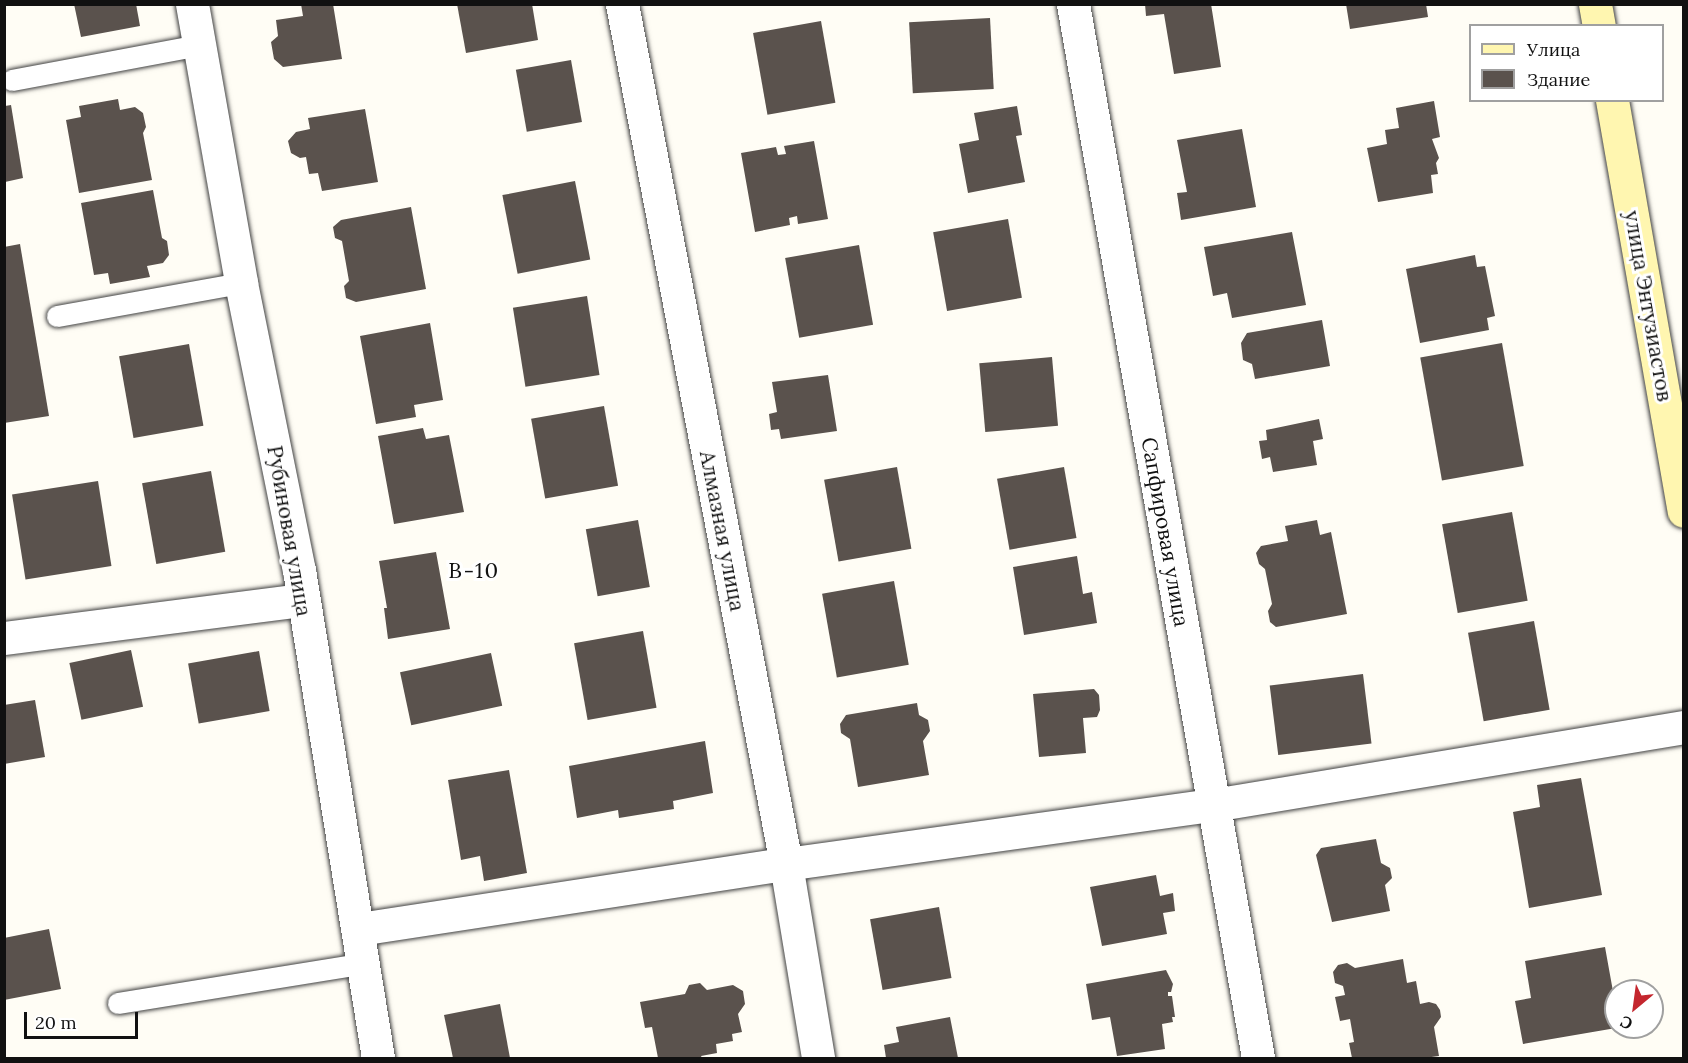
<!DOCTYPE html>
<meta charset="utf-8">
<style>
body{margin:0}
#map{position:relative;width:1688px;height:1063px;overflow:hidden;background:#fffdf5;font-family:Lora,serif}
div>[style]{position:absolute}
.building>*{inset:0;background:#5a524d;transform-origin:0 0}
.roads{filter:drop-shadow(0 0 2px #444) drop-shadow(0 0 2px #444)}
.lane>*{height:21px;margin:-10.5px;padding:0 10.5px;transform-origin:10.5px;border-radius:10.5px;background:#fff}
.street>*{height:33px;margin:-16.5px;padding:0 16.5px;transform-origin:16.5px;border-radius:16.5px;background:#fff}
.secondary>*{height:33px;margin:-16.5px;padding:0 16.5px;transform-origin:16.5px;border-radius:16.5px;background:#fff6b0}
span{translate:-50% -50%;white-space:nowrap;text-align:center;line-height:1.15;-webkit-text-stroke:6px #fff;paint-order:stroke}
.street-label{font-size:21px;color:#111}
.neighbourhood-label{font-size:22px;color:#111;letter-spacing:1.5px}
.frame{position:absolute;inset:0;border:6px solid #111;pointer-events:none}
.legend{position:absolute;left:1469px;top:24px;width:195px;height:78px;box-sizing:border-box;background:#fff;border:2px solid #a0a0a0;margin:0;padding:8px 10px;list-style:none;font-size:18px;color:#111}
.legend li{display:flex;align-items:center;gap:12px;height:30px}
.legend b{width:30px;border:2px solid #a0a0a0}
.north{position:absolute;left:1604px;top:979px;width:60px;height:60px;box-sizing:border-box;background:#fff;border:2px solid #a0a0a0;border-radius:50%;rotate:209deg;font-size:16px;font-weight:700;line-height:24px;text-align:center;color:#111}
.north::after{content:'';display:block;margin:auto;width:21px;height:27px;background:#c4262e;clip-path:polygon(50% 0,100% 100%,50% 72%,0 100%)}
.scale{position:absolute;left:24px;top:1012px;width:114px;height:27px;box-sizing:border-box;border:3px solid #111;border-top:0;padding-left:8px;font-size:18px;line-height:21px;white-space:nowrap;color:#111;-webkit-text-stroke:4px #fff;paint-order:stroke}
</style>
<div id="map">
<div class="building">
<div style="clip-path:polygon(74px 4px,136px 4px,140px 26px,81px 37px)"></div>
<div style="clip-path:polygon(301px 4px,333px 4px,342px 59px,283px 67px,274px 59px,271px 42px,278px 36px,276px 20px,303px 16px)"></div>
<div style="clip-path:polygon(457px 4px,532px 4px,538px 40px,466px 53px)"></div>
<div style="clip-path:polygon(1145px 4px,1211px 4px,1221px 67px,1174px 74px,1164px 14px,1146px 16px)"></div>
<div style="clip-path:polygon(1346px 4px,1426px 4px,1428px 17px,1350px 29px)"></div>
<div style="left:990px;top:18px;width:71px;height:81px;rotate:87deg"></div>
<div style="left:821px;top:21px;width:83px;height:69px;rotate:80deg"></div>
<div style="left:571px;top:60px;width:63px;height:56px;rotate:80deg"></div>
<div style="clip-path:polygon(118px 99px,120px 110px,135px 107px,143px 113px,146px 127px,143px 133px,152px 180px,79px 193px,66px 120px,81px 117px,79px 106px)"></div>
<div style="clip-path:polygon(1434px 101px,1440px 137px,1432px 139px,1439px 158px,1436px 163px,1438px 174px,1431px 175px,1433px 193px,1378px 202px,1367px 148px,1387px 144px,1385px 130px,1399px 128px,1396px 108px)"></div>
<div style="clip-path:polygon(11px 105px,23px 178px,5px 182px,5px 106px)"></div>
<div style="clip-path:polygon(1017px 106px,1022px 135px,1016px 136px,1025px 182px,968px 193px,959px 144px,979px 140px,974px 113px)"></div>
<div style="clip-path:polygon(365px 109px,378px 182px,322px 191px,318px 173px,309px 174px,306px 157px,300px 158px,291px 153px,288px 141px,296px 132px,310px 129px,308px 118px)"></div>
<div style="clip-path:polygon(1242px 129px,1256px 207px,1181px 220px,1177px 193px,1187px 192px,1177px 140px)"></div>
<div style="clip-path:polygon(814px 141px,828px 219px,798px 224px,797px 216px,789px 218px,790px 225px,755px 232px,741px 153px,776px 147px,778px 155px,786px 154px,784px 146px)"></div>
<div style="left:575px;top:181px;width:80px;height:74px;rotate:79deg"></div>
<div style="clip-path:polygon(153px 190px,162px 238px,167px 241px,169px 255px,163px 263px,147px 266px,150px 277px,110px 284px,108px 273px,94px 275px,81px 203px)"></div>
<div style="clip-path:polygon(411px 207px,426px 289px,356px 302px,346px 298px,344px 286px,349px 281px,342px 241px,335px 238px,333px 227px,341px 220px)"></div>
<div style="left:1008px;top:219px;width:80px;height:76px;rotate:80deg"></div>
<div style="clip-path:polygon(1292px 232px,1306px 305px,1232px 318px,1227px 293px,1213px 296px,1204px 247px)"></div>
<div style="clip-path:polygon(20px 244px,49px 416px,4px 423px,4px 247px)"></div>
<div style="left:859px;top:245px;width:81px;height:75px;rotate:80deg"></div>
<div style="clip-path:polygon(1475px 255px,1477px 267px,1485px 266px,1495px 316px,1487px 318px,1489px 330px,1420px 343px,1406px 269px)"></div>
<div style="left:587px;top:296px;width:80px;height:75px;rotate:81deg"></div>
<div style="clip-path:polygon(1322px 320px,1330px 366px,1255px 379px,1252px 364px,1243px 360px,1241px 343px,1247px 333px)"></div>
<div style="clip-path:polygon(430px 323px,443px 400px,414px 405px,416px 417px,376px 424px,360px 336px)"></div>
<div style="left:1502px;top:343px;width:125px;height:83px;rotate:80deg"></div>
<div style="left:189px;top:344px;width:83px;height:71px;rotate:80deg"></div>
<div style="left:1052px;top:357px;width:69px;height:73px;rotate:85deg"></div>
<div style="clip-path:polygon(828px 375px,837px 431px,781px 439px,779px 429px,771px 430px,769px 414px,777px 412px,772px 382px)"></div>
<div style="left:604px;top:406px;width:81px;height:74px;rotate:80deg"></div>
<div style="clip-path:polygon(1319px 419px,1323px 439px,1313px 441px,1317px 465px,1273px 472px,1270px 457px,1262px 459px,1259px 441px,1267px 440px,1266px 430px)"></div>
<div style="clip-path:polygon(423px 428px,426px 439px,449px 435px,464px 512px,394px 524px,378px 436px)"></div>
<div style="left:897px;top:467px;width:83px;height:74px;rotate:80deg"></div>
<div style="left:1064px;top:467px;width:72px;height:68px;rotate:80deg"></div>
<div style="left:211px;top:471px;width:82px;height:70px;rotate:80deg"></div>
<div style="left:98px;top:481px;width:86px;height:87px;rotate:81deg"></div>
<div style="left:1512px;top:512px;width:90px;height:71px;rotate:80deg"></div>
<div style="left:638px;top:520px;width:68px;height:53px;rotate:80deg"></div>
<div style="clip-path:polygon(1317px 520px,1320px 535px,1331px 532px,1347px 614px,1276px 627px,1270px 622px,1268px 611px,1272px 604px,1265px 569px,1259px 564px,1256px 553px,1261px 546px,1288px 541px,1285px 526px)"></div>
<div style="clip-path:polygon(436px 552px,450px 629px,388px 639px,384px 608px,387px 608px,379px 561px)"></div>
<div style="clip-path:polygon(1077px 556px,1083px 594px,1092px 592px,1097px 623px,1024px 635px,1013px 567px)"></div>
<div style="left:894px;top:581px;width:85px;height:73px;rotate:80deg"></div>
<div style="left:1534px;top:621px;width:90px;height:67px;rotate:80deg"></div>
<div style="left:643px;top:631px;width:78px;height:70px;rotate:80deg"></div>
<div style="left:131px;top:650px;width:58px;height:63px;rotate:78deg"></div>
<div style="left:259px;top:651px;width:61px;height:72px;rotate:80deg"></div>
<div style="left:491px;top:653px;width:54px;height:93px;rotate:78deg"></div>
<div style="left:1363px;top:674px;width:70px;height:94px;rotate:83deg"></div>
<div style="clip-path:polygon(1094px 689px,1099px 695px,1100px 710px,1097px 717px,1083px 718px,1086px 753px,1039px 757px,1033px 694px)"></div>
<div style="clip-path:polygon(35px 700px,45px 757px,4px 764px,4px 705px)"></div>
<div style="clip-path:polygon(917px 703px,919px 715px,928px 720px,930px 731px,923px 741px,929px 775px,858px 787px,850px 739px,841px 733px,840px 724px,846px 715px)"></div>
<div style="clip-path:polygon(705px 741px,713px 793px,673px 801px,674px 809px,619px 818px,618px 810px,577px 818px,569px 766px)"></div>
<div style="clip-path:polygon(509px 770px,527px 873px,484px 881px,480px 856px,461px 860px,448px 780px)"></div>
<div style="clip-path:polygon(1581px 778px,1602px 895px,1529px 908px,1513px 812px,1540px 807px,1537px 785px)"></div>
<div style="clip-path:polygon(1376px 839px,1381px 863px,1390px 868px,1392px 878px,1385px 885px,1390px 911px,1332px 922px,1316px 855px,1321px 848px)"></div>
<div style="clip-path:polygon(1156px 875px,1160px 896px,1173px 893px,1175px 911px,1163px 913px,1167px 934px,1102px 946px,1090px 887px)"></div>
<div style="left:939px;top:907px;width:72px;height:70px;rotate:80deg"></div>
<div style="clip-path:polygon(49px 929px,61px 989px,4px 1000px,4px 938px)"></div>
<div style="clip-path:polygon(1605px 947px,1616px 1008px,1616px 1028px,1523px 1044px,1515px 1001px,1531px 998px,1525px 961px)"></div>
<div style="clip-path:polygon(1403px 959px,1407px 983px,1416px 981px,1420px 1004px,1429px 1002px,1436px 1004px,1440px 1010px,1441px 1017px,1434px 1027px,1439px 1056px,1424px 1058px,1352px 1058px,1349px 1043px,1354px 1042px,1350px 1019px,1340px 1021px,1335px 997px,1345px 995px,1343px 986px,1335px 983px,1333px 972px,1338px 965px,1347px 963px,1355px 968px)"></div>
<div style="clip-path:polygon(1166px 970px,1173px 984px,1171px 992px,1168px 992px,1168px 996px,1172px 996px,1175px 1017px,1172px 1017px,1173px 1022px,1162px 1024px,1165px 1049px,1117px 1056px,1110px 1017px,1092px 1020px,1086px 984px)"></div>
<div style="clip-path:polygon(700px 983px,707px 990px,733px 985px,743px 991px,745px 1004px,738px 1014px,742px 1032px,732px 1034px,733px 1041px,716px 1044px,717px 1053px,701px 1056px,702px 1058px,658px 1058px,652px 1027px,645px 1028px,640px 1002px,685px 994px,689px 985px)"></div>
<div style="clip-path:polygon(500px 1004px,510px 1058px,453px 1058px,444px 1015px)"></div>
<div style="clip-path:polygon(950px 1017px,958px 1058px,886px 1058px,884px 1045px,899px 1042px,896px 1027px)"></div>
</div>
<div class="roads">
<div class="lane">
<div style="left:12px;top:80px;width:190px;rotate:-10.6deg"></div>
<div style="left:57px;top:316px;width:187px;rotate:-10.2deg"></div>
<div style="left:118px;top:1003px;width:249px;rotate:-9.2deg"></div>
</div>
<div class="street">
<div style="left:192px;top:4px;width:283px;rotate:80deg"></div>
<div style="left:241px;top:283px;width:293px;rotate:78.6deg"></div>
<div style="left:299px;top:570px;width:494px;rotate:80.8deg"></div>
<div style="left:622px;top:4px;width:875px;rotate:79.2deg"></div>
<div style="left:786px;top:864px;width:197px;rotate:80.6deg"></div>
<div style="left:1073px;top:4px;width:1070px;rotate:80.04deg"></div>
<div style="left:4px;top:638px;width:300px;rotate:-7.3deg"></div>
<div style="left:359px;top:929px;width:432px;rotate:-8.7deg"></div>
<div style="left:786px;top:864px;width:431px;rotate:-7.9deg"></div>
<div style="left:1213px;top:805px;width:477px;rotate:-9.4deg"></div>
</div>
<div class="secondary">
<div style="left:1595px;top:4px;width:22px;rotate:80deg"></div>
<div style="left:1612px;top:100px;width:417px;rotate:80.1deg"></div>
</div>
</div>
<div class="street-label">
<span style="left:1648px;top:306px;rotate:80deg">улица Энтузиастов</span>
<span style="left:289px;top:531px;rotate:80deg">Рубиновая улица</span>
<span style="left:722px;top:531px;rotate:79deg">Алмазная улица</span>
<span style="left:1165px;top:532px;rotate:80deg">Сапфировая улица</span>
</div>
<div class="neighbourhood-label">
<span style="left:474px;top:571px">В-10</span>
</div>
<div class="frame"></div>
<ul class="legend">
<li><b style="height:8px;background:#fff6b0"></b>Улица</li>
<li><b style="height:16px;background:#5a524d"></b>Здание</li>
</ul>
<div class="north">С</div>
<div class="scale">20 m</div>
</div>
